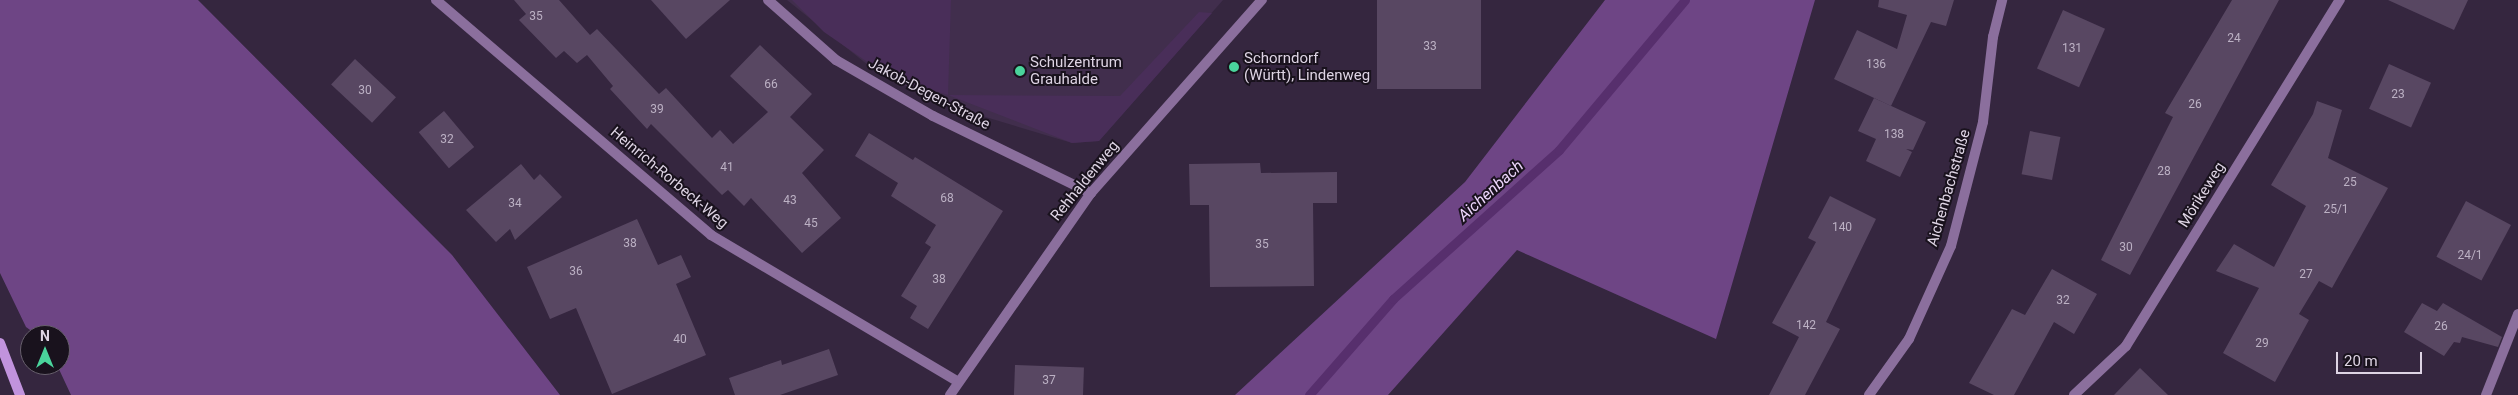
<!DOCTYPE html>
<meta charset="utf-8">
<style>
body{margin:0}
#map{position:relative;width:2518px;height:395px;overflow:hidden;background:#35263f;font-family:Roboto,sans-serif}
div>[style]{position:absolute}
.built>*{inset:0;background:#412e4d}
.green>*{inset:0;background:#492e59}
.forest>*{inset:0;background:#6e4585}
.stream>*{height:9px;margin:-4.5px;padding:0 4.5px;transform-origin:4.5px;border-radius:4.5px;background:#572f6d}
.building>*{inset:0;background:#584762;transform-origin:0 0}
.street>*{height:10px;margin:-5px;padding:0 5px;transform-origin:5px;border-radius:5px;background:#8b6f9d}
.secondary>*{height:10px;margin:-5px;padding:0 5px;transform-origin:5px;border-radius:5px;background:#c193dd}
.dots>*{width:14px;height:14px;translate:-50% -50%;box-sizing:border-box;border:2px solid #19121d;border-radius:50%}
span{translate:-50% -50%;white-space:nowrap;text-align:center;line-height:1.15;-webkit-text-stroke:4px #19121d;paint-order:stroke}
.number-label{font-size:12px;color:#bcb1c4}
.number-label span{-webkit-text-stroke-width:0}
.poi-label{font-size:15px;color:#ded4e4}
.left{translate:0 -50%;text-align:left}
.street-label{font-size:15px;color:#ded4e4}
.water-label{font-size:16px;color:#edd6fc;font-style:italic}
.north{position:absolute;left:20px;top:325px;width:50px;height:50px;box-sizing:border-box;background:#19121d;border:1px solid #68606d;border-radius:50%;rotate:0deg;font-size:14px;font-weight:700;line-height:20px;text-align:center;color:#ded4e4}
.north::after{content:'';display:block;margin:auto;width:18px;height:22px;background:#4ad49c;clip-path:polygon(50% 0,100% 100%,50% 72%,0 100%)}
.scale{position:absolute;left:2336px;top:352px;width:86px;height:22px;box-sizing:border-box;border:2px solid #ded4e4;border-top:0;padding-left:6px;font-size:15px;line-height:18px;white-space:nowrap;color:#ded4e4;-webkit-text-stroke:4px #19121d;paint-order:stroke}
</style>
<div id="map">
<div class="built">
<div style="clip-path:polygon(787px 0,1223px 0,1099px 141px,1072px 143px,932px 101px,868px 65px)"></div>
</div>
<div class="green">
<div style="clip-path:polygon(792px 0,951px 0,948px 95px,1120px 96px,1199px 12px,1212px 13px,1099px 141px,1072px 143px,948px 95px,889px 77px,824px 32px)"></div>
</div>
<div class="forest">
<div style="clip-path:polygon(0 0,198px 0,452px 255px,560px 395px,71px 395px,57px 365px,60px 365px,60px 335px,37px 335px,26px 327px,0 273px)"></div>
<div style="clip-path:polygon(1605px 0,1815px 0,1716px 339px,1517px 250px,1388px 395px,1235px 395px,1465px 182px)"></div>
</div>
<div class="stream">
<div style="left:1309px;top:395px;width:128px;rotate:-48.8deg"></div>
<div style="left:1393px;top:299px;width:223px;rotate:-41.9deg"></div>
<div style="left:1559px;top:150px;width:196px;rotate:-50deg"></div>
</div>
<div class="building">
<div style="clip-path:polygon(514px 0,559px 0,590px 35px,597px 29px,659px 94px,666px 88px,712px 138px,720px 130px,733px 144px,768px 112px,730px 76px,760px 45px,812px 94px,790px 117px,824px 150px,802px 173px,841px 218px,802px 253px,751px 198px,744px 206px,728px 190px,722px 195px,651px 124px,647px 129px,610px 89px,613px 86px,587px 55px,577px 63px,564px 51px,556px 58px,519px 20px,526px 14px)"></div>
<div style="clip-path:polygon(651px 0,730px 0,686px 39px)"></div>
<div style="left:1377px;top:0;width:104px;height:89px"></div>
<div style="clip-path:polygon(1879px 0,1954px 0,1946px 26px,1931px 22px,1891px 106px,1834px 79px,1857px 30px,1897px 49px,1907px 15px,1878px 7px)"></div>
<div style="clip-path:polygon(2232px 0,2279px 0,2130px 275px,2101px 260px,2173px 117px,2165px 113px)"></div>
<div style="clip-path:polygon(2388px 0,2468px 0,2454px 30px)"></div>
<div style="left:2063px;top:10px;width:46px;height:64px;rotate:24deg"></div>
<div style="left:355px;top:59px;width:56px;height:35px;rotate:43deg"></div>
<div style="left:2389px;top:64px;width:46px;height:49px;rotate:24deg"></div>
<div style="clip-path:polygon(1874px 98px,1926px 122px,1913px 150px,1906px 149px,1912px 152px,1900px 177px,1866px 161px,1876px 139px,1858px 131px)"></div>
<div style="clip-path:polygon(2317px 101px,2342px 110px,2328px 158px,2388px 188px,2332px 288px,2319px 281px,2299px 314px,2309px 320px,2275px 382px,2223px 353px,2259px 288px,2216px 271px,2234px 244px,2274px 267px,2306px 206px,2271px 185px,2313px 114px)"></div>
<div style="left:444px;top:111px;width:47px;height:33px;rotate:50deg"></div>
<div style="left:2030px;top:131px;width:31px;height:44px;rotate:11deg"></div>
<div style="clip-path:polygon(869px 133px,913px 160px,915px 157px,1003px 211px,928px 329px,910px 318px,917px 306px,901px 296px,931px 247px,925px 243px,936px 225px,891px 196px,898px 183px,855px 156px)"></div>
<div style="clip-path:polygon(1260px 163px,1261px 173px,1337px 172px,1337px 203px,1313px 203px,1314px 286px,1210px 287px,1209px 205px,1190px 205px,1189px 164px)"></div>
<div style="clip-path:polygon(521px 164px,534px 180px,540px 174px,562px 197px,515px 240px,510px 229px,496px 242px,466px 210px)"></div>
<div style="clip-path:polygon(1830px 196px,1876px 219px,1826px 322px,1840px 329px,1805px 395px,1769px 395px,1799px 337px,1772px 323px,1816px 242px,1808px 238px)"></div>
<div style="left:2466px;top:201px;width:51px;height:63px;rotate:28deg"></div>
<div style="clip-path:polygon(637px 219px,658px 265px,681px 255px,691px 277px,676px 284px,706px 355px,612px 394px,576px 308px,550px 319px,527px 267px)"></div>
<div style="clip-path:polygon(2052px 269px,2097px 294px,2074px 334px,2054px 322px,2014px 395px,1994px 395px,1969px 383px,2012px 309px,2025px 315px)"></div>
<div style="clip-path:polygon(2422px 303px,2437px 311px,2443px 303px,2502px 337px,2498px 347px,2462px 337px,2460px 343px,2454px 342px,2444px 356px,2404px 332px)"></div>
<div style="clip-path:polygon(829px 349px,838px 375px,780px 395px,735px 395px,729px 378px,781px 360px,782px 365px)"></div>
<div style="left:1015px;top:365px;width:69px;height:30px;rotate:2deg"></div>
<div style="clip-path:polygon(2140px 368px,2168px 395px,2114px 395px)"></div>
</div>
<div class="street">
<div style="left:436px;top:0;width:362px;rotate:40.5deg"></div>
<div style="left:711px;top:235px;width:286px;rotate:30.7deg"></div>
<div style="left:768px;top:0;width:91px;rotate:41.4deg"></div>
<div style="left:836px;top:60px;width:112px;rotate:30deg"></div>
<div style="left:933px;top:116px;width:176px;rotate:26deg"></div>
<div style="left:950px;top:395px;width:246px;rotate:-55.1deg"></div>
<div style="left:1091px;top:193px;width:258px;rotate:-48.5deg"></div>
<div style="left:1869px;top:395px;width:69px;rotate:-54.5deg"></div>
<div style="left:1909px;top:339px;width:102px;rotate:-65.7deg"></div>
<div style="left:1951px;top:246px;width:128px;rotate:-75.5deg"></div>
<div style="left:1983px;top:122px;width:86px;rotate:-83.3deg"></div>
<div style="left:1993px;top:37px;width:38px;rotate:-76deg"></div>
<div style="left:2074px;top:395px;width:71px;rotate:-43.3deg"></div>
<div style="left:2126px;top:346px;width:407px;rotate:-58.3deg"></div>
<div style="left:2486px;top:395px;width:87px;rotate:-68.4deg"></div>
</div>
<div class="secondary">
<div style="left:0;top:343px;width:56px;rotate:69deg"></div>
</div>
<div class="dots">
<div style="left:1234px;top:67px;background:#4ad49c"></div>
<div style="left:1020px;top:71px;background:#4ad49c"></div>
</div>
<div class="number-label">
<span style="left:536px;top:17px">35</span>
<span style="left:2234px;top:39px">24</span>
<span style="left:1430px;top:47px">33</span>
<span style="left:2072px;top:49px">131</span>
<span style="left:1876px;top:65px">136</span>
<span style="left:771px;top:85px">66</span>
<span style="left:365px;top:91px">30</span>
<span style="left:2398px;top:95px">23</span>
<span style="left:2195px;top:105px">26</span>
<span style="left:657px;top:110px">39</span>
<span style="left:1894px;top:135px">138</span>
<span style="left:447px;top:140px">32</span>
<span style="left:727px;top:168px">41</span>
<span style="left:2164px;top:172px">28</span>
<span style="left:2350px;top:183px">25</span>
<span style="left:947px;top:199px">68</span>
<span style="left:790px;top:201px">43</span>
<span style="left:515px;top:204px">34</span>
<span style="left:2336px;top:210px">25/1</span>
<span style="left:811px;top:224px">45</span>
<span style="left:1842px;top:228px">140</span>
<span style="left:630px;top:244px">38</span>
<span style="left:1262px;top:245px">35</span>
<span style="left:2126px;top:248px">30</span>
<span style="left:2470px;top:256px">24/1</span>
<span style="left:576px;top:272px">36</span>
<span style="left:2306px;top:275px">27</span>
<span style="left:939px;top:280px">38</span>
<span style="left:2063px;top:301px">32</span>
<span style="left:1806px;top:326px">142</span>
<span style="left:2441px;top:327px">26</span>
<span style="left:680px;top:340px">40</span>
<span style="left:2262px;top:344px">29</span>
<span style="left:1049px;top:381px">37</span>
</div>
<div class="poi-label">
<span class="left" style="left:1244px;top:67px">Schorndorf<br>(Württ), Lindenweg</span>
<span class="left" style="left:1030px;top:71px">Schulzentrum<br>Grauhalde</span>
</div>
<div class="street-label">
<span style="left:929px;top:94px;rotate:28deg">Jakob-Degen-Straße</span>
<span style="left:669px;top:178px;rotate:40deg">Heinrich-Rorbeck-Weg</span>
<span style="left:1085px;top:181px;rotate:-51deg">Rehhaldenweg</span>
<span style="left:1949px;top:188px;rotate:-74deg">Aichenbachstraße</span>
<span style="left:2202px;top:195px;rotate:-58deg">Mörikeweg</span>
</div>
<div class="water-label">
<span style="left:1491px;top:191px;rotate:-42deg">Aichenbach</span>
</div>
<div class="north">N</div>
<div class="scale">20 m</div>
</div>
